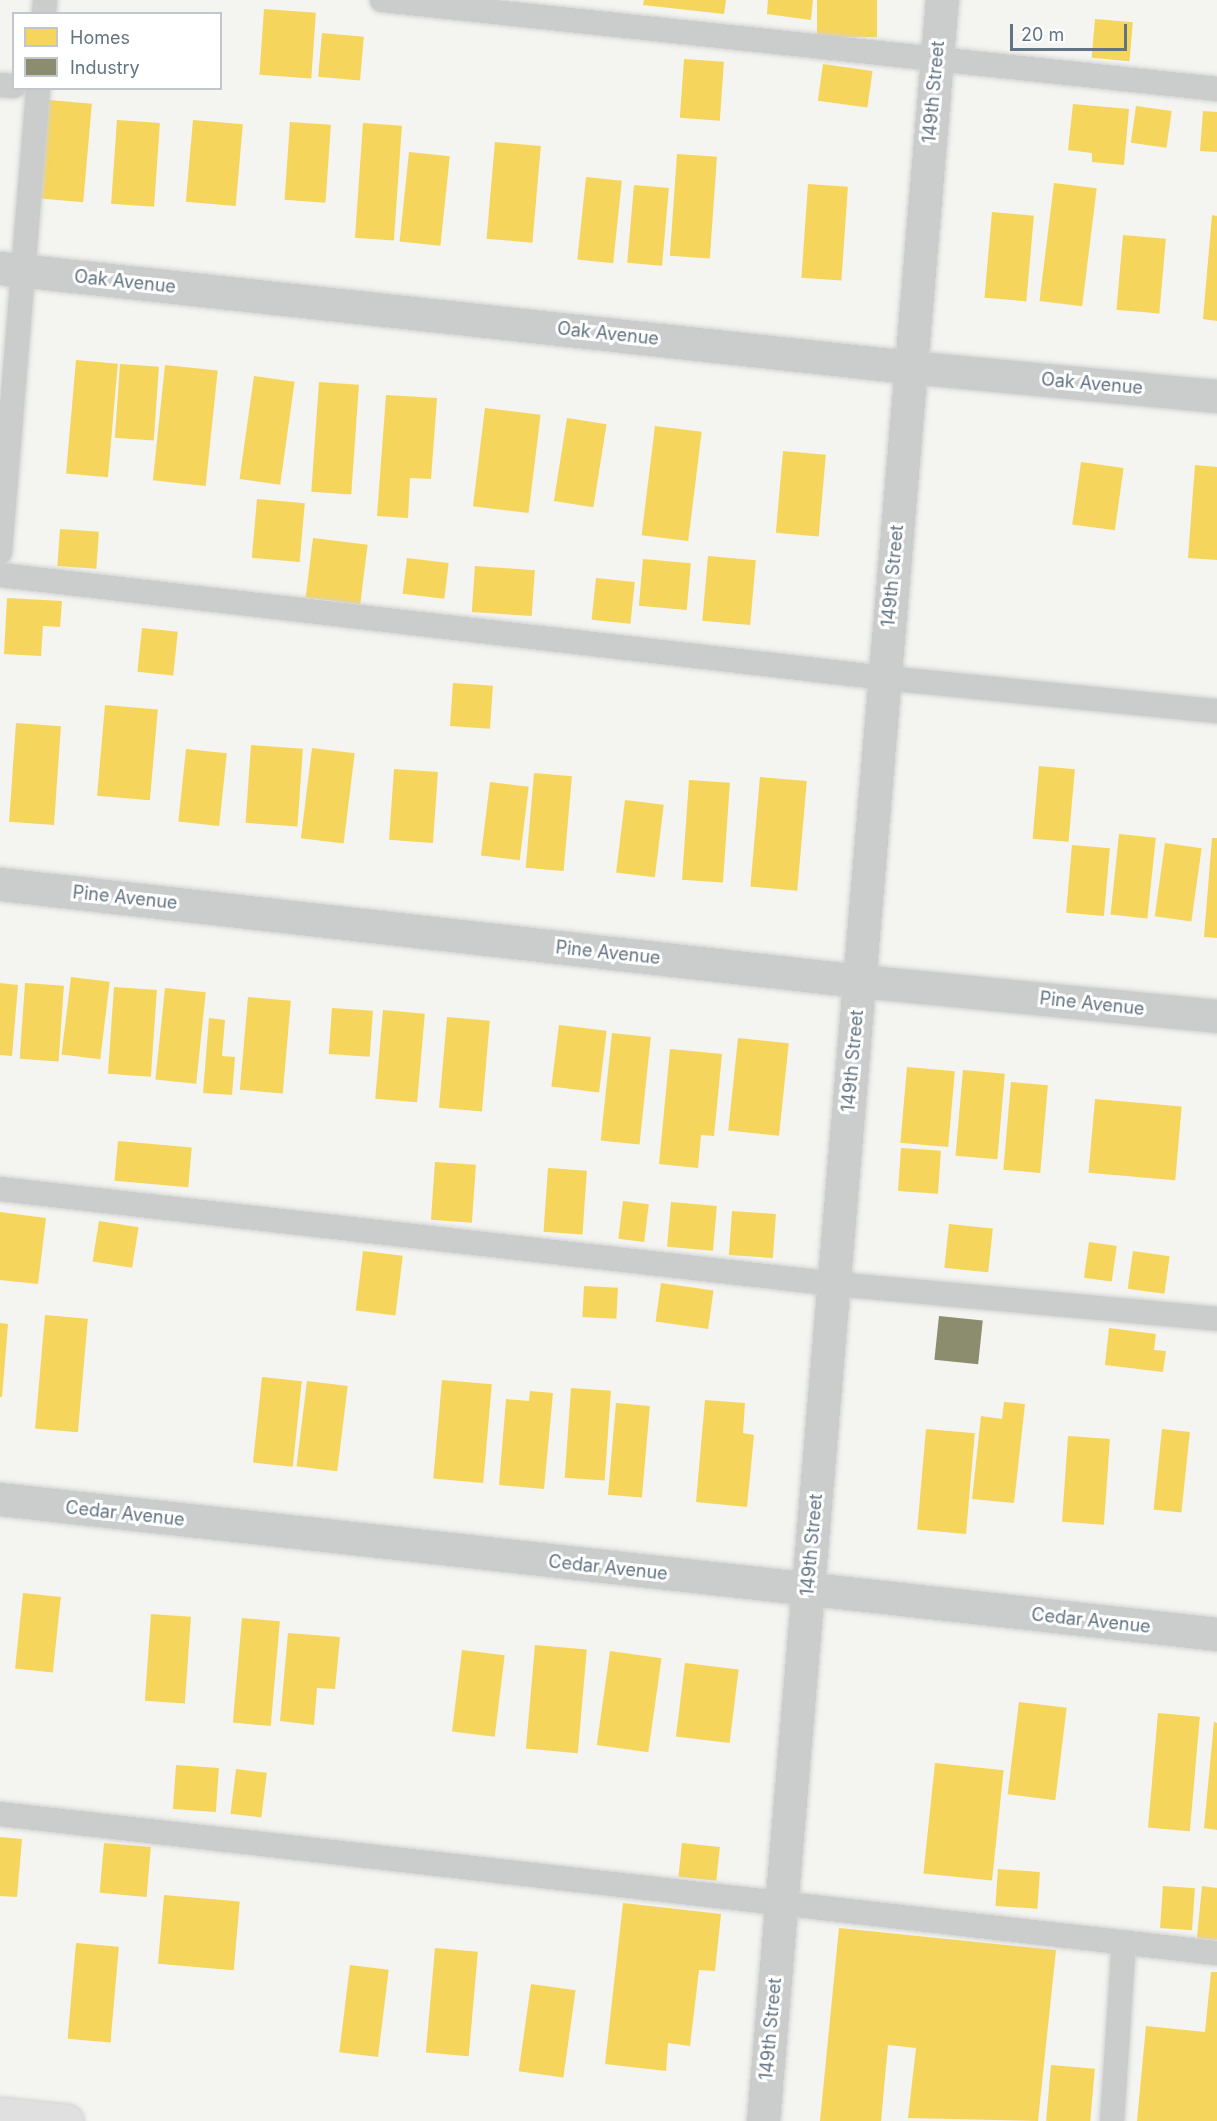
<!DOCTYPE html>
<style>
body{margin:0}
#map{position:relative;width:1217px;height:2121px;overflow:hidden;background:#f4f4f1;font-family:Inter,sans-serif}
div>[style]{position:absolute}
.homes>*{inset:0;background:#f6d55c;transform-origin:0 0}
.industry>*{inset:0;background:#8c8c6e;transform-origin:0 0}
.roads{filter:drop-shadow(0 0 2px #d1d2d1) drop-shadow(0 0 2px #d1d2d1)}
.service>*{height:24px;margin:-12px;padding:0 12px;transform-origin:12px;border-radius:12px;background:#cbcdcd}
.minor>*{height:33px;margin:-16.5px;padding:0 16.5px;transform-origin:16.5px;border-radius:16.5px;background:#cbcdcd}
.primary>*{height:33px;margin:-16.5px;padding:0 16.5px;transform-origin:16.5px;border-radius:16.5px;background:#e0e0e0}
span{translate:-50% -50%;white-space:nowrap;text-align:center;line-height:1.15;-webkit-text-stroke:6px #fff;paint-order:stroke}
.street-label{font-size:18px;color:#637482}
.legend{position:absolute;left:12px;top:12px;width:210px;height:78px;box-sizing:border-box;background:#fff;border:2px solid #c1c7cd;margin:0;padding:8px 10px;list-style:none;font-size:18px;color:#637482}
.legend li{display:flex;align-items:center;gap:12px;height:30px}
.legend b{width:30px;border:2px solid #c1c7cd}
.scale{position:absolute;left:1010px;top:24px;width:117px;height:27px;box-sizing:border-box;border:3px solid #637482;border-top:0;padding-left:8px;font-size:18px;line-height:21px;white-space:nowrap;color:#637482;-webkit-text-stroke:4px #fff;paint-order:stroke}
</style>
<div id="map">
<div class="homes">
<div style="clip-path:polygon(644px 0,726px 0,724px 14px,643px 5px)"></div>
<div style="clip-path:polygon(768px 0,813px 0,811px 20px,767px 14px)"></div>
<div style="left:817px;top:0;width:60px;height:37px"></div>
<div style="left:264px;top:9px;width:52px;height:66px;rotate:4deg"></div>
<div style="left:1095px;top:19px;width:38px;height:39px;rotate:5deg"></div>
<div style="left:322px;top:33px;width:42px;height:44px;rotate:5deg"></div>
<div style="left:684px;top:59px;width:40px;height:59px;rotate:4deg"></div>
<div style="left:823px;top:64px;width:50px;height:37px;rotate:8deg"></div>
<div style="left:49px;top:100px;width:43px;height:99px;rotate:5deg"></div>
<div style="clip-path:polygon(1073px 104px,1129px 109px,1124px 165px,1092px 162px,1092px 153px,1068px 150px)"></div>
<div style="left:1136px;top:106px;width:36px;height:37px;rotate:8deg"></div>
<div style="clip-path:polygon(1203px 111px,1217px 112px,1217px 152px,1200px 151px)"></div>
<div style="left:117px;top:120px;width:43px;height:84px;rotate:4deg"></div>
<div style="left:193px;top:120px;width:50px;height:82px;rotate:5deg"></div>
<div style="left:290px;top:122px;width:41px;height:78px;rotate:4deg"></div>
<div style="left:363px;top:123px;width:39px;height:115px;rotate:4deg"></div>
<div style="left:495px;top:142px;width:46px;height:97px;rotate:5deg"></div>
<div style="left:409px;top:152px;width:41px;height:90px;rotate:6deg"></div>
<div style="left:677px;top:154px;width:40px;height:102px;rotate:4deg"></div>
<div style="left:586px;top:177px;width:36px;height:83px;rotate:6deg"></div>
<div style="left:1054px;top:183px;width:43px;height:119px;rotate:7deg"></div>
<div style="left:808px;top:184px;width:40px;height:94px;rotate:4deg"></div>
<div style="left:634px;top:185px;width:35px;height:78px;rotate:5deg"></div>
<div style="left:992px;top:212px;width:42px;height:86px;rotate:5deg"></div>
<div style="clip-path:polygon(1212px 215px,1217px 216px,1217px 321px,1203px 319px)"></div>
<div style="left:1123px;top:235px;width:43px;height:75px;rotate:5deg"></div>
<div style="left:76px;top:360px;width:42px;height:114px;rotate:5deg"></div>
<div style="left:120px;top:364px;width:39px;height:74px;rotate:4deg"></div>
<div style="left:165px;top:365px;width:53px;height:116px;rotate:6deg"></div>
<div style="left:254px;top:376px;width:41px;height:104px;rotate:8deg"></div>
<div style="left:319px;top:382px;width:40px;height:110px;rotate:4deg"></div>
<div style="clip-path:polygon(386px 395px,437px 398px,431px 479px,410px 478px,408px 518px,377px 516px)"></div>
<div style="left:485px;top:408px;width:56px;height:99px;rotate:7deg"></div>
<div style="left:567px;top:418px;width:40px;height:84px;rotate:9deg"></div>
<div style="left:655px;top:426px;width:47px;height:110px;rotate:7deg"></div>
<div style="left:783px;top:451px;width:43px;height:82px;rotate:5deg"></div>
<div style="left:1081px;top:462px;width:43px;height:63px;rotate:8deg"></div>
<div style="clip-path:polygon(1195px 465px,1217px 467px,1217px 560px,1188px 558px)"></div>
<div style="left:257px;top:499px;width:48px;height:59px;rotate:5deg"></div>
<div style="left:60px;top:529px;width:39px;height:37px;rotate:4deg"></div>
<div style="left:313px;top:538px;width:55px;height:60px;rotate:7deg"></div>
<div style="left:708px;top:556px;width:48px;height:65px;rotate:5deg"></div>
<div style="left:407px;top:558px;width:42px;height:36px;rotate:7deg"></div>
<div style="left:643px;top:559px;width:48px;height:47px;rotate:5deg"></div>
<div style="left:475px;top:566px;width:60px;height:46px;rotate:4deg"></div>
<div style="left:596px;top:578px;width:39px;height:42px;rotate:6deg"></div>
<div style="clip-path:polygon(7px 598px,62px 601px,60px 627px,43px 626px,41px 656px,4px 654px)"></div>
<div style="left:142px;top:628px;width:36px;height:44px;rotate:6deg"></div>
<div style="left:453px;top:683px;width:40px;height:43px;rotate:4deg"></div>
<div style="left:105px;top:705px;width:53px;height:91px;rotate:5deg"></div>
<div style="left:16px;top:723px;width:45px;height:99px;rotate:4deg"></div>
<div style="left:251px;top:745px;width:52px;height:78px;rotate:4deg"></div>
<div style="left:312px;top:748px;width:43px;height:91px;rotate:7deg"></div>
<div style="left:186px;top:749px;width:41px;height:73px;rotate:6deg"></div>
<div style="left:1039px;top:766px;width:36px;height:73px;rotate:5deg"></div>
<div style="left:394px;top:769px;width:44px;height:71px;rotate:4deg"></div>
<div style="left:534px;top:773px;width:38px;height:95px;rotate:5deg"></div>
<div style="left:760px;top:777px;width:47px;height:110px;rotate:5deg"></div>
<div style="left:689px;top:780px;width:41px;height:100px;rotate:4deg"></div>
<div style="left:490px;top:782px;width:39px;height:74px;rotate:7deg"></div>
<div style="left:625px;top:800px;width:39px;height:73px;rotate:7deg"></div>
<div style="left:1119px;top:834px;width:37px;height:81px;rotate:6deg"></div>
<div style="clip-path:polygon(1212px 838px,1217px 838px,1217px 938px,1204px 937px)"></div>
<div style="left:1165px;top:843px;width:37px;height:74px;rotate:8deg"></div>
<div style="left:1072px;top:845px;width:38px;height:68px;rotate:5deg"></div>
<div style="left:71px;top:977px;width:39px;height:78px;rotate:7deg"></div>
<div style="clip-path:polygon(0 983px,18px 985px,12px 1056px,0 1055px)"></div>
<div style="left:25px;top:983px;width:39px;height:76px;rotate:4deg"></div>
<div style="left:114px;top:987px;width:43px;height:87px;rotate:4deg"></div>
<div style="left:165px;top:988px;width:41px;height:92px;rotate:6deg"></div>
<div style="left:248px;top:997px;width:43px;height:93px;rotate:5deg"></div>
<div style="left:332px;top:1008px;width:41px;height:46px;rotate:4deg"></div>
<div style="left:383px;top:1010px;width:42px;height:89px;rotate:5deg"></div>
<div style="left:447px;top:1017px;width:43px;height:91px;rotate:5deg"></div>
<div style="clip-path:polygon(209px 1018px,225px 1020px,222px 1056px,235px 1057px,232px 1095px,203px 1093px)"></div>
<div style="left:559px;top:1025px;width:48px;height:62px;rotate:7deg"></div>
<div style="left:612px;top:1033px;width:39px;height:108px;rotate:6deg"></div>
<div style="left:738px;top:1038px;width:51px;height:93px;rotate:6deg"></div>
<div style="clip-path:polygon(670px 1049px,722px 1054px,714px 1136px,701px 1135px,698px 1168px,659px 1164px)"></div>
<div style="left:907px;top:1067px;width:48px;height:76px;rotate:5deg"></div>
<div style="left:963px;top:1070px;width:42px;height:86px;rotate:5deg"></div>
<div style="left:1011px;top:1082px;width:37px;height:88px;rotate:5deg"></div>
<div style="left:1095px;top:1099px;width:87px;height:74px;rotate:5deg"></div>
<div style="left:118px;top:1141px;width:74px;height:40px;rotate:5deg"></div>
<div style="left:901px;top:1148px;width:40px;height:43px;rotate:4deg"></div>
<div style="left:435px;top:1162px;width:41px;height:58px;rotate:4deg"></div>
<div style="left:548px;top:1168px;width:39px;height:64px;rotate:4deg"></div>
<div style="left:623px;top:1201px;width:26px;height:38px;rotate:7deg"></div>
<div style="left:671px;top:1202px;width:46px;height:45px;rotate:5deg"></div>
<div style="left:732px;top:1211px;width:44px;height:44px;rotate:4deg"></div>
<div style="clip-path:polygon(0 1212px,46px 1218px,38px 1284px,0 1280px)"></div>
<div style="left:99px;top:1221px;width:40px;height:41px;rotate:9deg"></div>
<div style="left:949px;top:1224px;width:44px;height:44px;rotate:6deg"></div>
<div style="left:1089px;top:1242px;width:28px;height:36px;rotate:8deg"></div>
<div style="left:363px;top:1251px;width:40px;height:60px;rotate:7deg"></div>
<div style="left:1133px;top:1251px;width:37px;height:38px;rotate:8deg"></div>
<div style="left:661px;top:1283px;width:53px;height:39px;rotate:8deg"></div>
<div style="left:584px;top:1286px;width:34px;height:31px;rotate:3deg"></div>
<div style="left:45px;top:1315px;width:43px;height:114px;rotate:5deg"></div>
<div style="clip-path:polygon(0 1323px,8px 1324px,2px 1397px,0 1397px)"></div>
<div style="clip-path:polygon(1109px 1328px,1156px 1334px,1154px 1350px,1166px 1351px,1163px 1372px,1105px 1365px)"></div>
<div style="left:262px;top:1377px;width:40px;height:86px;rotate:6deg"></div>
<div style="left:442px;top:1380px;width:50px;height:99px;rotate:5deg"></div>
<div style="left:307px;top:1381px;width:41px;height:86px;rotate:7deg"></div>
<div style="left:571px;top:1388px;width:40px;height:90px;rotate:4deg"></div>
<div style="clip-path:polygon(530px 1391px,553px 1393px,544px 1489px,499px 1485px,506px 1399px,529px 1401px)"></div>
<div style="clip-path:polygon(705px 1400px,745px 1403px,743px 1433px,754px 1435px,747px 1507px,696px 1502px)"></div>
<div style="clip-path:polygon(1004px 1402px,1025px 1404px,1014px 1503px,972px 1499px,981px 1416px,1002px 1419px)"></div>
<div style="left:616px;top:1403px;width:34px;height:92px;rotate:5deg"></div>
<div style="left:926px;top:1429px;width:49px;height:101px;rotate:5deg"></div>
<div style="left:1162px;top:1429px;width:28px;height:81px;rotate:6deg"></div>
<div style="left:1068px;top:1436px;width:42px;height:86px;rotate:4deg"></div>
<div style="left:23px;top:1593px;width:38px;height:76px;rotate:6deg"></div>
<div style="left:151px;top:1614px;width:40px;height:87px;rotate:4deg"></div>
<div style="left:242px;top:1618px;width:38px;height:105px;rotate:5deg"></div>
<div style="clip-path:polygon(288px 1633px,340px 1637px,335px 1689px,317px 1688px,314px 1725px,280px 1721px)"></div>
<div style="left:535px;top:1645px;width:52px;height:104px;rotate:5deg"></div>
<div style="left:462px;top:1650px;width:43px;height:82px;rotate:7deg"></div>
<div style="left:610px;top:1651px;width:52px;height:95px;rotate:8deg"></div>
<div style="left:685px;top:1663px;width:54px;height:74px;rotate:7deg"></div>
<div style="left:1019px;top:1702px;width:48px;height:93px;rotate:7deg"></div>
<div style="left:1158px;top:1713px;width:42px;height:115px;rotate:5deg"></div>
<div style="clip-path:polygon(1214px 1722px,1217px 1723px,1217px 1830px,1204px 1828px)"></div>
<div style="left:935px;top:1763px;width:69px;height:111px;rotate:6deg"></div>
<div style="left:176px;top:1765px;width:43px;height:44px;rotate:4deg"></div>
<div style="left:236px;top:1769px;width:31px;height:45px;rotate:7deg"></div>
<div style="clip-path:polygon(0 1837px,22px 1839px,17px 1897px,0 1896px)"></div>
<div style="left:104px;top:1843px;width:47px;height:50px;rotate:5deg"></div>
<div style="left:682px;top:1843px;width:38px;height:34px;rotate:6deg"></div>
<div style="left:998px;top:1869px;width:42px;height:37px;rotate:4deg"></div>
<div style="left:1163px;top:1886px;width:32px;height:42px;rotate:4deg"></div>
<div style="clip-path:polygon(1202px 1886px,1217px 1888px,1217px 1940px,1197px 1938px)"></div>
<div style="left:164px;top:1895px;width:76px;height:69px;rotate:5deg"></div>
<div style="clip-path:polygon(623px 1903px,721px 1914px,715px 1971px,699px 1970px,690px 2046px,668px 2043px,666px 2071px,605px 2064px)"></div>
<div style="clip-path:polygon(839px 1928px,1056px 1950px,1038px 2121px,908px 2118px,916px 2048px,888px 2045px,881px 2121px,820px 2121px)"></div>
<div style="left:76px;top:1943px;width:43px;height:96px;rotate:5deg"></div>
<div style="left:435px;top:1948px;width:43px;height:105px;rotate:5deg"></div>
<div style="left:350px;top:1965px;width:39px;height:88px;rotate:7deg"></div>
<div style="clip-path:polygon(1211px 1972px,1217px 1972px,1217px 2121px,1137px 2121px,1146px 2026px,1205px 2032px)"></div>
<div style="left:531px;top:1984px;width:45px;height:88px;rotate:8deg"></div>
<div style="left:1051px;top:2065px;width:44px;height:56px;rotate:5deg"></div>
</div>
<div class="industry">
<div style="left:939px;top:1316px;width:44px;height:44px;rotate:6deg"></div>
</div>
<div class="roads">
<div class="service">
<div style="left:382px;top:0;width:840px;rotate:6.08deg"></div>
<div style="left:44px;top:14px;width:14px;rotate:-86deg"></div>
<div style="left:0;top:85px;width:14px;rotate:4deg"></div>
<div style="left:0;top:552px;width:466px;rotate:-85.3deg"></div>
<div style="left:0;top:575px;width:891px;rotate:6.64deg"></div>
<div style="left:885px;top:678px;width:334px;rotate:5.7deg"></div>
<div style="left:0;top:1189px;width:840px;rotate:6.49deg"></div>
<div style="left:835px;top:1284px;width:384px;rotate:5.2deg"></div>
<div style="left:0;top:1814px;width:1225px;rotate:6.52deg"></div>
<div style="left:1112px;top:2121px;width:179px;rotate:-86.2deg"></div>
</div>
<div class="minor">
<div style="left:0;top:268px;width:914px;rotate:6.22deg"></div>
<div style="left:909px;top:367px;width:309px;rotate:5.4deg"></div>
<div style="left:0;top:884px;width:865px;rotate:6.44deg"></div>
<div style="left:860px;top:981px;width:359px;rotate:5.6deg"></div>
<div style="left:0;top:1499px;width:1224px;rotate:6.33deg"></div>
<div style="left:763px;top:2121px;width:2129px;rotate:-85.18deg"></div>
</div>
<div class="primary">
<div style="left:0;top:2114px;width:67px;rotate:6deg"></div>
</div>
</div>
<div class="street-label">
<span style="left:934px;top:92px;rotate:-85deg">149th Street</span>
<span style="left:125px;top:282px;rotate:6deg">Oak Avenue</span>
<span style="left:608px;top:334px;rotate:6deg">Oak Avenue</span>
<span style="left:1092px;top:384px;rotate:5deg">Oak Avenue</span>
<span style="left:893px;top:576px;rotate:-85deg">149th Street</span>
<span style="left:125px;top:898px;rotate:6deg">Pine Avenue</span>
<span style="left:608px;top:953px;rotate:6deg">Pine Avenue</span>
<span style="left:1092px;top:1004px;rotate:6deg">Pine Avenue</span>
<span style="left:853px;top:1061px;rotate:-85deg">149th Street</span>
<span style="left:125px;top:1514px;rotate:6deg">Cedar Avenue</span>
<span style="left:812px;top:1545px;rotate:-85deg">149th Street</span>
<span style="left:608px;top:1568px;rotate:6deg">Cedar Avenue</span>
<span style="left:1091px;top:1621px;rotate:6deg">Cedar Avenue</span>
<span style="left:771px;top:2029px;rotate:-85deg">149th Street</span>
</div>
<ul class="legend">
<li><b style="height:16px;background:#f6d55c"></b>Homes</li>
<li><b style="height:16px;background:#8c8c6e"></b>Industry</li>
</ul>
<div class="scale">20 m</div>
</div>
